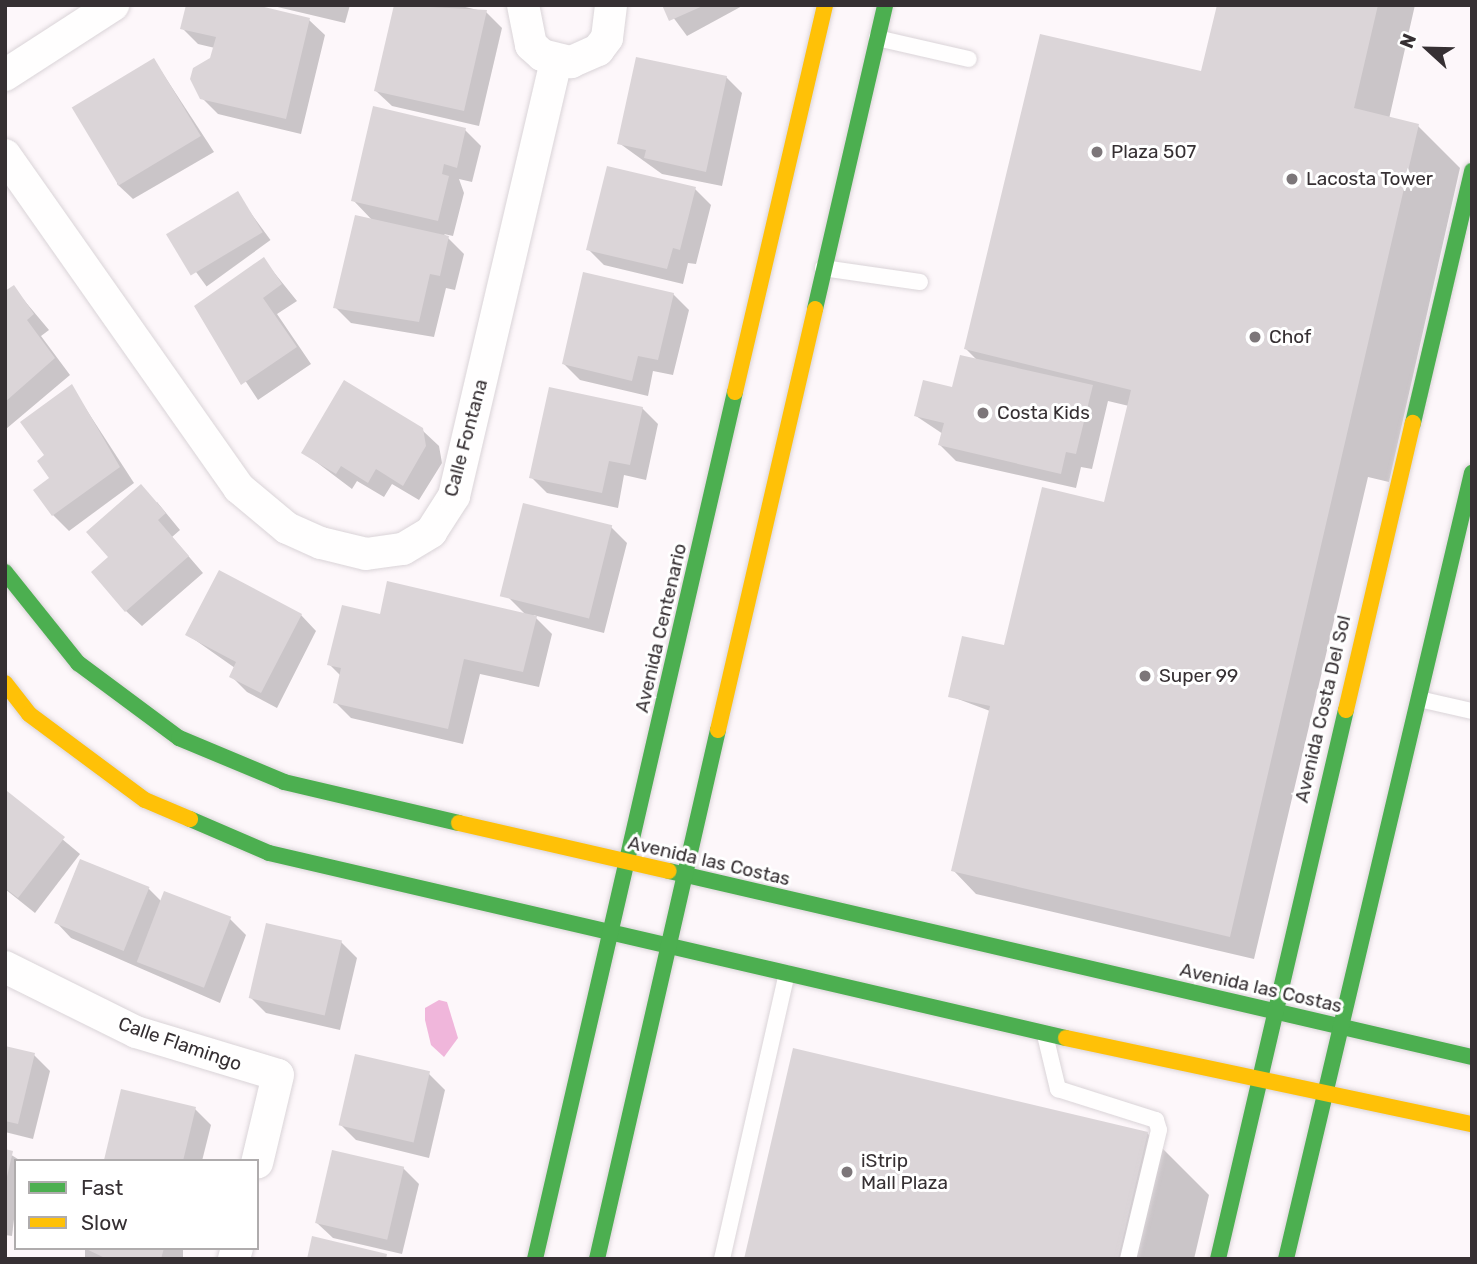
<!DOCTYPE html>
<style>
body{margin:0}
#map{position:relative;width:1477px;height:1264px;overflow:hidden;background:#fdf7fa;font-family:Rubik,sans-serif}
div>[style]{position:absolute}
.water>*{inset:0;background:#f0b6db}
.shadow>*{inset:0;background:#0003;transform-origin:0 0}
.building>*{inset:0;background:#dbd5d8;transform-origin:0 0}
.roads{filter:drop-shadow(0 0 2px #dad4d8) drop-shadow(0 0 2px #dad4d8)}
.lane>*{height:16px;margin:-8px;padding:0 8px;transform-origin:8px;border-radius:8px;background:#fffefe}
.street>*{height:32px;margin:-16px;padding:0 16px;transform-origin:16px;border-radius:16px;background:#fffefe}
.fast>*{height:16px;margin:-8px;padding:0 8px;transform-origin:8px;border-radius:8px;background:#4caf50}
.slow>*{height:16px;margin:-8px;padding:0 8px;transform-origin:8px;border-radius:8px;background:#ffc107}
.dots>*{width:19px;height:19px;translate:-50% -50%;box-sizing:border-box;border:4px solid #fff;border-radius:50%}
span{translate:-50% -50%;white-space:nowrap;text-align:center;line-height:1.15;-webkit-text-stroke:6px #fff;paint-order:stroke}
.poi-label{font-size:19px;color:#363033}
.left{translate:0 -50%;text-align:left}
.street-label{font-size:19px;color:#363033}
.frame{position:absolute;inset:0;border:7px solid #363033;pointer-events:none}
.legend{position:absolute;left:14px;top:1159px;width:245px;height:91px;box-sizing:border-box;background:#fff;border:2px solid #afacad;margin:0;padding:9px 12px;list-style:none;font-size:21px;color:#363033}
.legend li{display:flex;align-items:center;gap:14px;height:35px}
.legend b{width:35px;border:2px solid #afacad}
.north{position:absolute;left:1393px;top:14px;width:70px;height:70px;-webkit-text-stroke:5px #fff;paint-order:stroke;rotate:292deg;font-size:19px;font-weight:700;line-height:28px;text-align:center;color:#363033}
.north::after{content:'';display:block;margin:auto;width:24px;height:32px;background:#363033;clip-path:polygon(50% 0,100% 100%,50% 72%,0 100%)}
</style>
<div id="map">
<div class="water">
<div style="clip-path:polygon(439px 1000px,447px 1002px,458px 1038px,444px 1057px,431px 1045px,425px 1020px,425px 1008px)"></div>
</div>
<div class="shadow">
<div style="clip-path:polygon(269px 5px,350px 5px,345px 23px)"></div>
<div style="clip-path:polygon(396px 5px,457px 5px,486px 12px,502px 28px,479px 126px,392px 106px,376px 91px)"></div>
<div style="clip-path:polygon(664px 5px,744px 5px,687px 36px)"></div>
<div style="clip-path:polygon(1219px 5px,1415px 5px,1389px 119px,1418px 126px,1460px 168px,1389px 482px,1368px 477px,1254px 959px,976px 894px,953px 870px,990px 711px,950px 696px,1005px 648px,1105px 505px,1129px 406px,1108px 401px,1092px 469px,1081px 467px,1076px 488px,956px 461px,940px 445px,943px 434px,916px 416px,954px 389px,978px 361px,966px 349px,1203px 73px)"></div>
<div style="clip-path:polygon(309px 20px,325px 35px,301px 134px,218px 114px,202px 98px,215px 48px,198px 44px,182px 28px)"></div>
<div style="clip-path:polygon(154px 60px,214px 152px,133px 199px,117px 184px)"></div>
<div style="clip-path:polygon(726px 77px,742px 93px,722px 186px,662px 174px,619px 143px)"></div>
<div style="clip-path:polygon(465px 130px,481px 146px,472px 182px,459px 179px,464px 193px,453px 236px,444px 234px,464px 254px,455px 290px,446px 288px,434px 337px,351px 323px,335px 307px,373px 221px,353px 200px)"></div>
<div style="clip-path:polygon(695px 189px,711px 205px,696px 264px,688px 263px,683px 284px,604px 265px,588px 249px)"></div>
<div style="left:237px;top:194px;width:57px;height:79px;rotate:54deg"></div>
<div style="clip-path:polygon(264px 260px,297px 301px,277px 314px,311px 364px,258px 400px,196px 306px)"></div>
<div style="clip-path:polygon(13px 287px,49px 330px,41px 336px,70px 375px,6px 429px,5px 294px)"></div>
<div style="clip-path:polygon(673px 294px,689px 310px,673px 375px,653px 371px,648px 396px,580px 380px,564px 364px)"></div>
<div style="clip-path:polygon(71px 386px,134px 483px,69px 531px,53px 515px,47px 455px)"></div>
<div style="clip-path:polygon(642px 408px,658px 424px,646px 480px,624px 475px,618px 508px,547px 493px,531px 477px)"></div>
<div style="clip-path:polygon(422px 430px,439px 446px,442px 463px,419px 500px,392px 484px,384px 497px,357px 481px,352px 489px,303px 452px)"></div>
<div style="clip-path:polygon(157px 502px,180px 530px,172px 537px,203px 573px,142px 626px,126px 611px,110px 557px)"></div>
<div style="clip-path:polygon(611px 527px,627px 543px,604px 633px,533px 615px,552px 634px,539px 687px,480px 674px,463px 744px,351px 718px,335px 702px,341px 676px,329px 664px,381px 616px,527px 616px,508px 597px)"></div>
<div style="clip-path:polygon(301px 615px,316px 631px,277px 708px,247px 692px,231px 676px,235px 668px,188px 635px)"></div>
<div style="clip-path:polygon(5px 791px,80px 854px,35px 913px,5px 889px)"></div>
<div style="clip-path:polygon(81px 861px,149px 889px,162px 902px,230px 919px,246px 935px,220px 1003px,71px 938px,56px 922px)"></div>
<div style="clip-path:polygon(341px 942px,357px 958px,340px 1030px,266px 1013px,250px 997px)"></div>
<div style="clip-path:polygon(5px 1048px,34px 1055px,50px 1071px,33px 1139px,5px 1132px)"></div>
<div style="clip-path:polygon(429px 1074px,445px 1090px,429px 1158px,356px 1140px,340px 1124px)"></div>
<div style="clip-path:polygon(195px 1109px,211px 1125px,202px 1161px,105px 1160px)"></div>
<div style="clip-path:polygon(1147px 1133px,1209px 1195px,1194px 1259px,746px 1259px)"></div>
<div style="clip-path:polygon(5px 1151px,21px 1161px,12px 1236px,5px 1235px)"></div>
<div style="clip-path:polygon(403px 1168px,419px 1184px,402px 1254px,333px 1238px,317px 1223px)"></div>
<div style="left:85px;top:1248px;width:98px;height:13px"></div>
</div>
<div class="building">
<div style="clip-path:polygon(186px 5px,256px 5px,310px 18px,286px 119px,200px 99px,190px 79px,193px 68px,210px 58px,216px 37px,180px 29px)"></div>
<div style="clip-path:polygon(394px 5px,487px 10px,464px 111px,374px 91px)"></div>
<div style="clip-path:polygon(662px 5px,705px 5px,669px 21px)"></div>
<div style="clip-path:polygon(1217px 5px,1378px 5px,1354px 108px,1419px 124px,1230px 937px,951px 871px,990px 706px,948px 697px,962px 636px,1004px 645px,1042px 487px,1104px 502px,1131px 390px,964px 349px,1040px 34px,1201px 71px)"></div>
<div style="clip-path:polygon(636px 57px,727px 76px,706px 172px,644px 158px,646px 150px,617px 144px)"></div>
<div style="left:154px;top:58px;width:91px;height:96px;rotate:59deg"></div>
<div style="clip-path:polygon(373px 106px,466px 128px,457px 168px,444px 164px,442px 174px,449px 176px,438px 221px,351px 201px)"></div>
<div style="clip-path:polygon(607px 166px,696px 187px,680px 250px,673px 248px,667px 269px,586px 250px)"></div>
<div style="left:238px;top:191px;width:48px;height:84px;rotate:59deg"></div>
<div style="clip-path:polygon(355px 215px,449px 236px,440px 276px,430px 274px,419px 322px,333px 308px)"></div>
<div style="clip-path:polygon(264px 257px,282px 284px,263px 298px,297px 347px,241px 385px,194px 306px)"></div>
<div style="clip-path:polygon(583px 272px,674px 293px,658px 360px,638px 356px,632px 381px,562px 364px)"></div>
<div style="clip-path:polygon(14px 285px,34px 314px,27px 320px,55px 358px,5px 402px,5px 291px)"></div>
<div style="clip-path:polygon(960px 355px,1093px 385px,1076px 454px,1066px 452px,1061px 474px,938px 445px,944px 423px,914px 416px,923px 380px,952px 387px)"></div>
<div style="clip-path:polygon(344px 380px,423px 428px,426px 446px,403px 486px,376px 469px,368px 483px,341px 466px,336px 474px,301px 453px)"></div>
<div style="clip-path:polygon(72px 384px,120px 467px,52px 516px,33px 490px,49px 478px,37px 461px,44px 455px,20px 422px)"></div>
<div style="clip-path:polygon(549px 387px,643px 407px,630px 465px,609px 461px,602px 493px,529px 478px)"></div>
<div style="clip-path:polygon(141px 484px,166px 513px,158px 520px,189px 556px,125px 612px,91px 572px,108px 557px,86px 532px)"></div>
<div style="left:523px;top:503px;width:92px;height:96px;rotate:14deg"></div>
<div style="clip-path:polygon(219px 570px,302px 614px,261px 693px,229px 677px,236px 662px,185px 635px)"></div>
<div style="clip-path:polygon(387px 581px,537px 616px,523px 672px,464px 659px,448px 729px,333px 703px,341px 668px,327px 665px,342px 605px,380px 614px)"></div>
<div style="clip-path:polygon(7px 791px,65px 837px,18px 898px,5px 888px)"></div>
<div style="left:80px;top:859px;width:75px;height:69px;rotate:22deg"></div>
<div style="left:164px;top:891px;width:72px;height:76px;rotate:21deg"></div>
<div style="left:266px;top:923px;width:78px;height:77px;rotate:13deg"></div>
<div style="clip-path:polygon(5px 1046px,35px 1053px,18px 1124px,5px 1121px)"></div>
<div style="clip-path:polygon(793px 1048px,1148px 1132px,1118px 1259px,744px 1259px)"></div>
<div style="left:355px;top:1054px;width:77px;height:73px;rotate:13deg"></div>
<div style="clip-path:polygon(121px 1089px,196px 1107px,183px 1161px,104px 1160px)"></div>
<div style="clip-path:polygon(5px 1149px,13px 1151px,6px 1181px,5px 1180px)"></div>
<div style="left:332px;top:1150px;width:74px;height:75px;rotate:13deg"></div>
<div style="clip-path:polygon(312px 1236px,387px 1254px,386px 1259px,307px 1259px)"></div>
<div style="clip-path:polygon(84px 1248px,164px 1248px,161px 1259px,107px 1259px)"></div>
</div>
<div class="roads">
<div class="lane">
<div style="left:877px;top:38px;width:94px;rotate:12.9deg"></div>
<div style="left:823px;top:268px;width:98px;rotate:8.2deg"></div>
<div style="left:1419px;top:699px;width:54px;rotate:12.8deg"></div>
<div style="left:1045px;top:1035px;width:56px;rotate:76.5deg"></div>
<div style="left:1058px;top:1089px;width:103px;rotate:17.6deg"></div>
<div style="left:1156px;top:1120px;width:10px;rotate:73deg"></div>
<div style="left:1159px;top:1130px;width:133px;rotate:103.5deg"></div>
<div style="left:722px;top:1259px;width:293px;rotate:-77.2deg"></div>
</div>
<div class="street">
<div style="left:523px;top:5px;width:41px;rotate:78.7deg"></div>
<div style="left:531px;top:45px;width:15px;rotate:42deg"></div>
<div style="left:542px;top:55px;width:30px;rotate:14deg"></div>
<div style="left:571px;top:62px;width:30px;rotate:-24deg"></div>
<div style="left:598px;top:50px;width:15px;rotate:-53deg"></div>
<div style="left:607px;top:38px;width:33px;rotate:-83deg"></div>
<div style="left:5px;top:75px;width:129px;rotate:-32.9deg"></div>
<div style="left:5px;top:155px;width:407px;rotate:54.9deg"></div>
<div style="left:239px;top:488px;width:62px;rotate:39.8deg"></div>
<div style="left:287px;top:528px;width:37px;rotate:24deg"></div>
<div style="left:321px;top:543px;width:46px;rotate:13.7deg"></div>
<div style="left:366px;top:554px;width:37px;rotate:-8deg"></div>
<div style="left:403px;top:549px;width:33px;rotate:-31deg"></div>
<div style="left:431px;top:532px;width:43px;rotate:-57.4deg"></div>
<div style="left:454px;top:496px;width:447px;rotate:-76.8deg"></div>
<div style="left:5px;top:967px;width:146px;rotate:26.4deg"></div>
<div style="left:136px;top:1032px;width:148px;rotate:16.8deg"></div>
<div style="left:278px;top:1075px;width:90px;rotate:103.4deg"></div>
<div style="left:234px;top:1259px;width:11px;rotate:-75deg"></div>
</div>
<div class="fast">
<div style="left:815px;top:309px;width:312px;rotate:-77deg"></div>
<div style="left:1413px;top:423px;width:259px;rotate:-76.8deg"></div>
<div style="left:5px;top:572px;width:117px;rotate:51.3deg"></div>
<div style="left:78px;top:663px;width:126px;rotate:36.6deg"></div>
<div style="left:179px;top:738px;width:114px;rotate:22.7deg"></div>
<div style="left:284px;top:782px;width:180px;rotate:13.2deg"></div>
<div style="left:190px;top:819px;width:86px;rotate:23.3deg"></div>
<div style="left:269px;top:853px;width:818px;rotate:13.07deg"></div>
<div style="left:669px;top:871px;width:824px;rotate:13.04deg"></div>
<div style="left:535px;top:1259px;width:890px;rotate:-77.01deg"></div>
<div style="left:597px;top:1259px;width:543px;rotate:-77.12deg"></div>
<div style="left:1218px;top:1259px;width:564px;rotate:-76.88deg"></div>
<div style="left:1286px;top:1259px;width:808px;rotate:-76.69deg"></div>
</div>
<div class="slow">
<div style="left:735px;top:392px;width:397px;rotate:-76.9deg"></div>
<div style="left:5px;top:683px;width:39px;rotate:52deg"></div>
<div style="left:29px;top:714px;width:144px;rotate:36.6deg"></div>
<div style="left:145px;top:800px;width:49px;rotate:22.9deg"></div>
<div style="left:1346px;top:710px;width:295px;rotate:-76.9deg"></div>
<div style="left:718px;top:730px;width:432px;rotate:-77deg"></div>
<div style="left:459px;top:823px;width:215px;rotate:12.9deg"></div>
<div style="left:1066px;top:1038px;width:415px;rotate:12deg"></div>
</div>
</div>
<div class="dots">
<div style="left:1097px;top:152px;background:#7c7679"></div>
<div style="left:1292px;top:179px;background:#7c7679"></div>
<div style="left:1255px;top:337px;background:#7c7679"></div>
<div style="left:983px;top:413px;background:#7c7679"></div>
<div style="left:1145px;top:676px;background:#7c7679"></div>
<div style="left:847px;top:1172px;background:#7c7679"></div>
</div>
<div class="poi-label">
<span class="left" style="left:1111px;top:152px">Plaza 507</span>
<span class="left" style="left:1306px;top:179px">Lacosta Tower</span>
<span class="left" style="left:1269px;top:337px">Chof</span>
<span class="left" style="left:997px;top:413px">Costa Kids</span>
<span class="left" style="left:1159px;top:676px">Super 99</span>
<span class="left" style="left:861px;top:1172px">iStrip<br>Mall Plaza</span>
</div>
<div class="street-label">
<span style="left:466px;top:438px;rotate:-75deg">Calle Fontana</span>
<span style="left:661px;top:628px;rotate:-77deg">Avenida Centenario</span>
<span style="left:1323px;top:709px;rotate:-77deg">Avenida Costa Del Sol</span>
<span style="left:709px;top:861px;rotate:13deg">Avenida las Costas</span>
<span style="left:1261px;top:988px;rotate:13deg">Avenida las Costas</span>
<span style="left:180px;top:1044px;rotate:19deg">Calle Flamingo</span>
</div>
<div class="frame"></div>
<ul class="legend">
<li><b style="height:9px;background:#4caf50"></b>Fast</li>
<li><b style="height:9px;background:#ffc107"></b>Slow</li>
</ul>
<div class="north">N</div>
</div>
